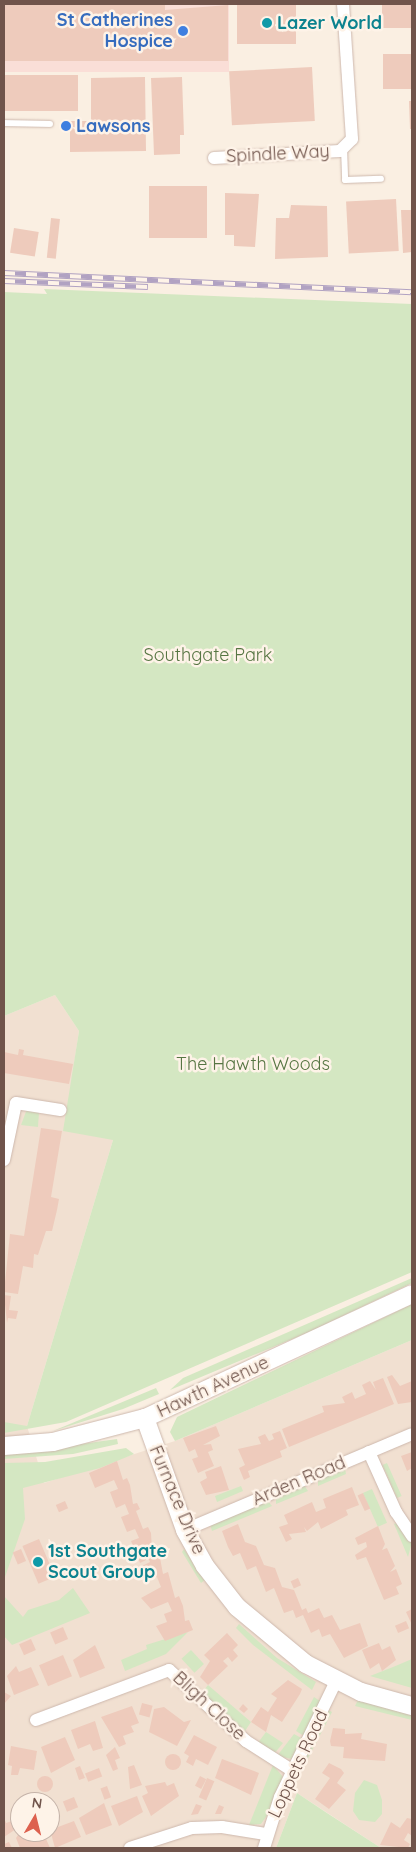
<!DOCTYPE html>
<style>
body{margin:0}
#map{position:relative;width:416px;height:1852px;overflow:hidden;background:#faefe2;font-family:Quicksand,sans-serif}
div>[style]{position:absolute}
.residential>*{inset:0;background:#f1e0d1}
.commercial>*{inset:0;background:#faded7;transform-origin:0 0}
.green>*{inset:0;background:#d4e7c2;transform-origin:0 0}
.building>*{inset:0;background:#eecbbc;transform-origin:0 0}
.round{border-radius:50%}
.roads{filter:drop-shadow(0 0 1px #cdb8ad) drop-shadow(0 0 1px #cdb8ad)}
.lane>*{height:6px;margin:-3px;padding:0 3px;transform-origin:3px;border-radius:3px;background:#fff}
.street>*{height:12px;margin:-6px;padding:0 6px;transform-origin:6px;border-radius:6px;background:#fff}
.secondary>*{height:18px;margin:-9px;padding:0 9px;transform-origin:9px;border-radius:9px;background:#fff}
.rail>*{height:5.5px;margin-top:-2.75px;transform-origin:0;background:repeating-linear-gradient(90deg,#fef3e8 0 11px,#b1a2c2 0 22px);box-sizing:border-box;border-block:1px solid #b1a2c2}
.dots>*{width:14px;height:14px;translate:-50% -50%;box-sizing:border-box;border:2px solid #fef3e8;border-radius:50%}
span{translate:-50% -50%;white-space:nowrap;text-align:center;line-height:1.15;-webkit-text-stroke:5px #fef3e8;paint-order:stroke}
.shop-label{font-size:18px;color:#366cbe;font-weight:700}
.right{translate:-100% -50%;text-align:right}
.left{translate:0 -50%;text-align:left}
.culture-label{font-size:18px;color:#0d838f;font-weight:700}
.street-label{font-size:18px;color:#70544b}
.park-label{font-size:18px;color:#577643}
.frame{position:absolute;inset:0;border:5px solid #70544b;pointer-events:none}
.north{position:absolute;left:10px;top:1792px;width:50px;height:50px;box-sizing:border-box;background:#fef3e8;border:1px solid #c5b3a9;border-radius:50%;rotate:8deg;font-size:14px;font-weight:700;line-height:20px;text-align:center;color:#70544b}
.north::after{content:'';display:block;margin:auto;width:18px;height:22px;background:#dd614f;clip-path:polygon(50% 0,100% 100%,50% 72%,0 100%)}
</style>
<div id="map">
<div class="residential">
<div style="clip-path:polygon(evenodd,55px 995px,79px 1031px,74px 1064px,113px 1140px,27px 1426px,44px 1483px,175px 1441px,412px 1340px,412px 1848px,381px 1848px,297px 1793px,276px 1848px,4px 1848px,4px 1016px,55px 995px,20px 1802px,50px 1802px,50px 1832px,20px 1832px,20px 1802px)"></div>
</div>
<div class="commercial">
<div style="left:4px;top:4px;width:225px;height:68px"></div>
</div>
<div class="green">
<div style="clip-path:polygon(44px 289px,412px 304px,412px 1272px,66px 1422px,4px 1433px,4px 1422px,27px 1426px,113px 1140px,63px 1131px,79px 1031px,55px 995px,4px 1016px,4px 292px,47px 294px)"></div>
<div style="clip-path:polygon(27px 1109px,39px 1112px,38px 1127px,21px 1125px)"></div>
<div style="clip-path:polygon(412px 1278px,412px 1283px,309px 1332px,170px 1390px,183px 1378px)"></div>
<div style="clip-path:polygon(412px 1304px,412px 1340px,175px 1441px,170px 1432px,177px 1417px)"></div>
<div style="clip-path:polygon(156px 1388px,159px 1394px,123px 1409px,53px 1431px)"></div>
<div style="clip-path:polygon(117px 1439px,118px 1444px,73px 1454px,4px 1459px,4px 1455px)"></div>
<div style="clip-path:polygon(126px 1448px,134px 1454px,100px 1468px,23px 1488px,25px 1519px,4px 1580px,4px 1463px,45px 1462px)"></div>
<div style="left:387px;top:1463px;width:36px;height:5px;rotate:66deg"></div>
<div style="clip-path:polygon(345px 1468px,346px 1474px,318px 1486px,318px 1480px)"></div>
<div style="clip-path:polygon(304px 1485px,308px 1491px,276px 1504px,276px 1497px)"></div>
<div style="clip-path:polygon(241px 1486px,243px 1491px,217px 1502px,215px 1496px)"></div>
<div style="left:372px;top:1489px;width:37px;height:10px;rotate:66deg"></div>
<div style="clip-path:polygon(268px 1501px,272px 1506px,212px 1531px,210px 1524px)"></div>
<div style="clip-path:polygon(396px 1523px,412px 1542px,408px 1557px,394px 1524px)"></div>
<div style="clip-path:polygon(184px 1549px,205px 1580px,201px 1583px,182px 1552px)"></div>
<div style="clip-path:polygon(73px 1588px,90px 1613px,12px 1645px,4px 1636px,4px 1596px,23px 1617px,28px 1610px,59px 1600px)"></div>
<div style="clip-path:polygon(239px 1624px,277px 1658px,316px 1682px,312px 1690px,253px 1645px,236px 1628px)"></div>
<div style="clip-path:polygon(188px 1632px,166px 1654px,125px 1671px,121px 1660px,147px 1649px,146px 1645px)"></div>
<div style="left:191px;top:1650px;width:19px;height:13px;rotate:47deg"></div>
<div style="clip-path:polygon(412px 1659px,412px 1688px,370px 1676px,393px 1667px)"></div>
<div style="clip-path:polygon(208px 1685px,251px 1722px,243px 1734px,201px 1694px)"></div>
<div style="clip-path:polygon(314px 1697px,320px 1701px,304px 1736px,296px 1731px)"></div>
<div style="clip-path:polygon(358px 1700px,412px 1714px,412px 1720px,355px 1706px)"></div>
<div style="clip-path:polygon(328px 1710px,332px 1712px,294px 1785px,292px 1783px)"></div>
<div style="clip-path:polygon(266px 1732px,283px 1743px,274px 1754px,257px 1744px)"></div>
<div style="clip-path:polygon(294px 1734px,303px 1739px,292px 1759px,277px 1756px)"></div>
<div style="clip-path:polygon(273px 1765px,283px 1777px,268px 1814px,261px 1824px,249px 1825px)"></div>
<div style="clip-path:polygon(364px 1780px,377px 1785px,382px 1800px,382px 1814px,375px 1822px,359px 1820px,353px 1811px,355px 1793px)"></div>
<div style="clip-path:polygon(297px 1793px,327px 1813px,381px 1848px,276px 1848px)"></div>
</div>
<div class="building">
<div style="clip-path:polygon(4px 4px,134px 4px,165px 5px,165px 10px,228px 5px,228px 61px,4px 61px)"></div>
<div style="left:237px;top:4px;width:59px;height:40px"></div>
<div style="left:382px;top:4px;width:30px;height:24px"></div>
<div style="left:412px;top:54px;width:35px;height:29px;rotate:90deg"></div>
<div style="left:312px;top:67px;width:54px;height:83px;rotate:87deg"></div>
<div style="left:78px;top:75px;width:36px;height:74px;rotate:90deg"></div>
<div style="clip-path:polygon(145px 77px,146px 151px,70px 152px,70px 121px,91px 121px,91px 78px)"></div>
<div style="clip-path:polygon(182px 77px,184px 135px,180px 135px,180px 154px,154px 155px,151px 78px)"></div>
<div style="clip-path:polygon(409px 101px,412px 101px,412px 129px,410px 129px)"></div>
<div style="left:207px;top:186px;width:52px;height:58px;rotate:90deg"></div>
<div style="clip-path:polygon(225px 193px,259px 194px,255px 247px,234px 246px,234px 235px,225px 235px)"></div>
<div style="left:396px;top:199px;width:52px;height:50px;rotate:87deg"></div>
<div style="clip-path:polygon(291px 205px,327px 206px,328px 257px,275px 259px,276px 218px,289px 218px)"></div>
<div style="clip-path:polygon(401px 210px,412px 210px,412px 252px,403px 253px)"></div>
<div style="left:51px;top:218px;width:9px;height:40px;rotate:6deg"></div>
<div style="left:14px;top:228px;width:25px;height:25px;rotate:9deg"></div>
<div style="clip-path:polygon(19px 1049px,24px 1050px,23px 1055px,73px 1064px,69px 1084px,4px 1073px,4px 1052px,18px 1055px)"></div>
<div style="clip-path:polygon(41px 1128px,62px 1131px,51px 1197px,59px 1199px,57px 1210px,52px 1231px,46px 1231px,38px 1255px,34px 1254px,33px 1268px,23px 1266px,18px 1294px,4px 1292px,10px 1234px,24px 1236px)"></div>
<div style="clip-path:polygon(4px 1295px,11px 1296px,9px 1310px,18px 1311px,16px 1319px,8px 1318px,7px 1323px)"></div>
<div style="clip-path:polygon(392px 1375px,400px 1386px,412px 1381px,412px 1402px,398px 1404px,387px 1377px)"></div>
<div style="clip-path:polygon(383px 1378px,394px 1404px,289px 1447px,282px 1429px,324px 1412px,322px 1406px,345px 1403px,342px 1397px,352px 1392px,355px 1399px,366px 1394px,362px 1385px,370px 1381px,376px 1390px,373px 1382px)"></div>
<div style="clip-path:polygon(216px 1426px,220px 1436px,203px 1445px,211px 1444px,213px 1450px,208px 1452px,214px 1466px,198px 1473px,192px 1459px,198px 1457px,195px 1449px,189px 1452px,183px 1438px)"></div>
<div style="clip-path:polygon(280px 1431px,287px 1448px,280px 1451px,282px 1457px,248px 1471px,250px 1477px,244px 1480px,239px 1468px,245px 1465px,238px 1449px,261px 1444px,258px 1437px,265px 1434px,269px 1441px,274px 1439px,272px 1434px)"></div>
<div style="clip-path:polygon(412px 1452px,412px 1468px,407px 1471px,401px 1456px)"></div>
<div style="clip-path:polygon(117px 1461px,123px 1480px,127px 1478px,130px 1485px,133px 1504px,137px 1503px,140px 1509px,136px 1511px,143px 1529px,148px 1527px,151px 1533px,152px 1550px,158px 1547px,163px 1574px,168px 1572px,175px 1598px,179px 1596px,183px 1606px,185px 1621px,189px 1620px,193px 1630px,165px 1641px,156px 1626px,167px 1622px,164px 1614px,172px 1611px,168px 1602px,151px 1609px,141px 1598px,161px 1587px,157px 1577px,148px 1580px,142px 1566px,150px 1562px,146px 1553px,146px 1560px,140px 1563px,131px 1541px,139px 1538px,135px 1529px,127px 1532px,121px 1517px,129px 1514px,125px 1504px,116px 1508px,110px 1492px,118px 1489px,114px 1480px,95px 1488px,89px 1473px)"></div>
<div style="clip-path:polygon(221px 1466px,229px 1490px,206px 1495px,200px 1482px,207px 1478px,205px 1472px)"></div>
<div style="clip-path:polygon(352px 1487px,359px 1505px,346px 1510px,348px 1515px,321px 1529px,318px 1522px,307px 1531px,304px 1527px,306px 1532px,289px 1534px,292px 1539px,286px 1542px,279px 1527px,288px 1524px,284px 1515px,312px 1502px,316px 1512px,326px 1508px,323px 1499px)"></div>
<div style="left:363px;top:1493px;width:17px;height:6px;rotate:65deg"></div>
<div style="left:65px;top:1501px;width:8px;height:10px;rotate:67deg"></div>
<div style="clip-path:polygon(238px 1524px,245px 1542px,256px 1546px,264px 1565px,275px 1568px,282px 1587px,294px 1590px,302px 1610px,306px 1608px,308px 1613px,319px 1608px,324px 1618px,332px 1615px,340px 1630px,360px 1623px,368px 1646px,344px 1658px,330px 1634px,322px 1637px,319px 1629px,311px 1633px,303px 1615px,296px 1618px,293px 1610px,284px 1613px,274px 1588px,266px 1592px,256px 1566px,247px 1570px,240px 1553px,233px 1556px,228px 1547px,222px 1531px)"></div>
<div style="clip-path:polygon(378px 1526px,385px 1544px,382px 1550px,387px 1548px,395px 1566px,390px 1572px,396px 1569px,402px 1584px,396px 1587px,399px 1594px,384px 1600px,366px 1557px,357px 1560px,355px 1555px,367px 1547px,366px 1542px,358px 1545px,355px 1538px)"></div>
<div style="left:39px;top:1539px;width:41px;height:18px;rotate:67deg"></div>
<div style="left:21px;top:1549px;width:13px;height:9px;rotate:67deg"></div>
<div style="left:298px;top:1578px;width:8px;height:8px;rotate:67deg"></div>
<div style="clip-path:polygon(412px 1609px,412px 1625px,406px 1612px)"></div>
<div style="left:406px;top:1621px;width:8px;height:12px;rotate:67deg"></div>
<div style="left:63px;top:1627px;width:13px;height:14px;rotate:67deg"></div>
<div style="clip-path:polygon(227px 1633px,238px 1645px,233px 1650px,238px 1656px,232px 1662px,228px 1657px,223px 1661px,228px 1666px,208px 1685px,200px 1677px,210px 1661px,204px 1655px)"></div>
<div style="left:31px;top:1639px;width:12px;height:13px;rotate:66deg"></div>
<div style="clip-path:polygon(379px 1643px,382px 1650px,390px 1646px,396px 1660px,382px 1671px,379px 1663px,370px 1669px,362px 1650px)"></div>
<div style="clip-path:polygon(95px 1645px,105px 1668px,80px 1678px,73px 1660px)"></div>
<div style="left:63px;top:1655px;width:23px;height:26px;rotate:67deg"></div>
<div style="clip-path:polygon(16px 1666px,19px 1672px,31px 1667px,39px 1685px,14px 1695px,7px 1676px)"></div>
<div style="clip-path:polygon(288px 1680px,302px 1689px,300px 1694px,282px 1722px,271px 1715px,266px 1732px,251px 1722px,261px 1707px,268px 1712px,277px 1698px,271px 1694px)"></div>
<div style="clip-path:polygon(4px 1692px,11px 1696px,4px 1704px)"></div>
<div style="left:142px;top:1703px;width:11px;height:12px;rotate:15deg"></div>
<div style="clip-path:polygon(243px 1704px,248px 1709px,244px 1713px,239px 1709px)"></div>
<div style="clip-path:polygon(132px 1706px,139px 1723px,131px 1726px,134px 1732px,123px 1736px,126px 1744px,119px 1747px,101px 1717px)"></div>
<div style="clip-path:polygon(164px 1707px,184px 1722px,191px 1720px,177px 1746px,149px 1732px,154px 1709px)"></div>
<div style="clip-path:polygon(95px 1721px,103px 1748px,93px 1751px,90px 1744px,78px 1749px,71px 1730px)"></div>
<div style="clip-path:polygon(333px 1728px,345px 1729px,345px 1734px,362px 1733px,361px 1739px,387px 1744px,385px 1761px,343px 1758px,344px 1747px,331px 1746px,330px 1741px)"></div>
<div style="clip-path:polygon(194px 1735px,217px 1747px,208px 1765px,196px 1759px,193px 1766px,186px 1762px,189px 1756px,184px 1753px)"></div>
<div style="clip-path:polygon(65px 1737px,75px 1760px,51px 1773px,41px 1747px)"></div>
<div style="clip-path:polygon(11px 1746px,37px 1751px,34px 1770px,20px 1768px,18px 1775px,11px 1775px,12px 1766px,8px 1765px)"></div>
<div style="clip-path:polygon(115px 1747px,120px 1758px,115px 1760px,118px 1769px,113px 1771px,106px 1755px)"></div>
<div class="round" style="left:165px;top:1754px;width:16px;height:16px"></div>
<div style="clip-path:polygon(222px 1759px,259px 1773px,251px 1795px,215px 1778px)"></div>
<div style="clip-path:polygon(329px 1763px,341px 1769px,344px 1773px,337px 1783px,346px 1790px,329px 1809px,315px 1799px,330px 1778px,322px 1773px)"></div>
<div style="clip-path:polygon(134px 1765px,142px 1785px,130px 1789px,128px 1767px)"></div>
<div style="clip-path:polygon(80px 1766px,85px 1778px,79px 1780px,75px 1768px)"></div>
<div style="left:99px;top:1768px;width:9px;height:15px;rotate:69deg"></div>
<div class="round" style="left:37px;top:1776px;width:16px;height:16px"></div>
<div style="left:200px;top:1776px;width:7px;height:11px;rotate:27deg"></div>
<div style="left:207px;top:1778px;width:8px;height:21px;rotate:23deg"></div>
<div style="clip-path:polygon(165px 1782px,167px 1786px,174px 1783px,179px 1796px,151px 1816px,142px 1796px,148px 1793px,145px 1786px)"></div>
<div style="left:107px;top:1786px;width:12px;height:7px;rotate:70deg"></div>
<div style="clip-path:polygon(137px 1796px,143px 1812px,119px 1826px,111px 1806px)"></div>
<div style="left:74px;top:1797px;width:11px;height:12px;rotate:68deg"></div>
<div style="clip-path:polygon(104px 1803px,112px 1825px,86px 1835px,79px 1818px)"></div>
<div style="clip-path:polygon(196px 1804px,202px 1806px,198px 1814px,191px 1815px)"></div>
<div style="clip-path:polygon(219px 1805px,224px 1807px,221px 1814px,215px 1814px)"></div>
<div style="clip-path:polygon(4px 1818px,6px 1823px,12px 1821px,16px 1829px,4px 1837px)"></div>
<div style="clip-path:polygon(407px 1818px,412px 1819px,412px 1836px,408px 1833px,404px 1840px,410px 1844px,408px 1848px,380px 1845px,391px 1822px,400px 1828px)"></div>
<div style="clip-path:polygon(74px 1821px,81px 1837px,55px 1848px,50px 1830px)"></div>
<div style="clip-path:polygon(20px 1832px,43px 1832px,50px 1848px,20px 1848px,16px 1838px)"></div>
<div style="clip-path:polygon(9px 1842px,12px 1848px,4px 1848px,4px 1844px)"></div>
</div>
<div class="roads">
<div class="lane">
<div style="left:4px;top:123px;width:46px;rotate:1.2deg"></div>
<div style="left:344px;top:147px;width:33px;rotate:88deg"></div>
<div style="left:345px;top:180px;width:36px;rotate:-2deg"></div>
</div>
<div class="street">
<div style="left:214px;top:158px;width:126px;rotate:-3.2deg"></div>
<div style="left:340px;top:151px;width:17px;rotate:-45deg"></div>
<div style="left:352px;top:139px;width:135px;rotate:-93.8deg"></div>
<div style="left:4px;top:1160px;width:58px;rotate:-78.1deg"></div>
<div style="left:16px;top:1103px;width:45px;rotate:9deg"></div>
<div style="left:369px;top:1452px;width:66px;rotate:65.8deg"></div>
<div style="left:396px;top:1512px;width:29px;rotate:56deg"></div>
<div style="left:185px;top:1530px;width:246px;rotate:-22.9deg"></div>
<div style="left:36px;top:1720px;width:142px;rotate:-20.6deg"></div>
<div style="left:169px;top:1670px;width:105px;rotate:42.7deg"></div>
<div style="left:246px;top:1741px;width:56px;rotate:32.6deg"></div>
<div style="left:130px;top:1848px;width:65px;rotate:-17.9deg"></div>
<div style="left:192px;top:1828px;width:30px;rotate:-2deg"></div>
<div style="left:222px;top:1827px;width:44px;rotate:9.2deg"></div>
<div style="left:264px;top:1848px;width:53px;rotate:-72.6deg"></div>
<div style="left:280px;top:1797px;width:129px;rotate:-64.2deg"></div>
</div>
<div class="secondary">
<div style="left:145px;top:1418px;width:119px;rotate:70.3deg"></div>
<div style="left:185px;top:1530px;width:41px;rotate:60.9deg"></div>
<div style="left:205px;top:1566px;width:52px;rotate:52deg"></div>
<div style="left:237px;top:1607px;width:89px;rotate:39.6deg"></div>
<div style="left:306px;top:1664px;width:62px;rotate:27deg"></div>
<div style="left:361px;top:1692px;width:53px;rotate:15.4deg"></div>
<div style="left:4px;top:1446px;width:49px;rotate:-4.7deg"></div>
<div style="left:53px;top:1442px;width:95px;rotate:-14.6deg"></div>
<div style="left:145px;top:1418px;width:294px;rotate:-24.9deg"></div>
</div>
</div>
<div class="rail">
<div style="left:4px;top:273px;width:408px;rotate:2.7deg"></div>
<div style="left:4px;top:281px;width:144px;rotate:2.4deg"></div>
</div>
<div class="dots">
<div style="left:267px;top:23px;background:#0f9aa8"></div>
<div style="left:183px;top:31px;background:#3f7fe0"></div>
<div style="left:66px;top:126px;background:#3f7fe0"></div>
<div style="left:38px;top:1562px;background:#0f9aa8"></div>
</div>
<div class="shop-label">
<span class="right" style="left:173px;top:31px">St Catherines<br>Hospice</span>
<span class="left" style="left:76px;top:126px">Lawsons</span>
</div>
<div class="culture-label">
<span class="left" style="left:277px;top:23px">Lazer World</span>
<span class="left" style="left:48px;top:1562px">1st Southgate<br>Scout Group</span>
</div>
<div class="street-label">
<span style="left:278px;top:154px;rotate:-3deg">Spindle Way</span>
<span style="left:213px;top:1387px;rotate:-25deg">Hawth Avenue</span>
<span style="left:299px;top:1481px;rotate:-23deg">Arden Road</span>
<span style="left:177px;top:1500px;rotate:67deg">Furnace Drive</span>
<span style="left:209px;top:1706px;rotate:43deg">Bligh Close</span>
<span style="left:298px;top:1764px;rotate:-65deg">Loppets Road</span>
</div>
<div class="park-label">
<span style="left:208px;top:655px">Southgate Park</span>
<span style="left:253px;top:1064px">The Hawth Woods</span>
</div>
<div class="frame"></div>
<div class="north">N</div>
</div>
